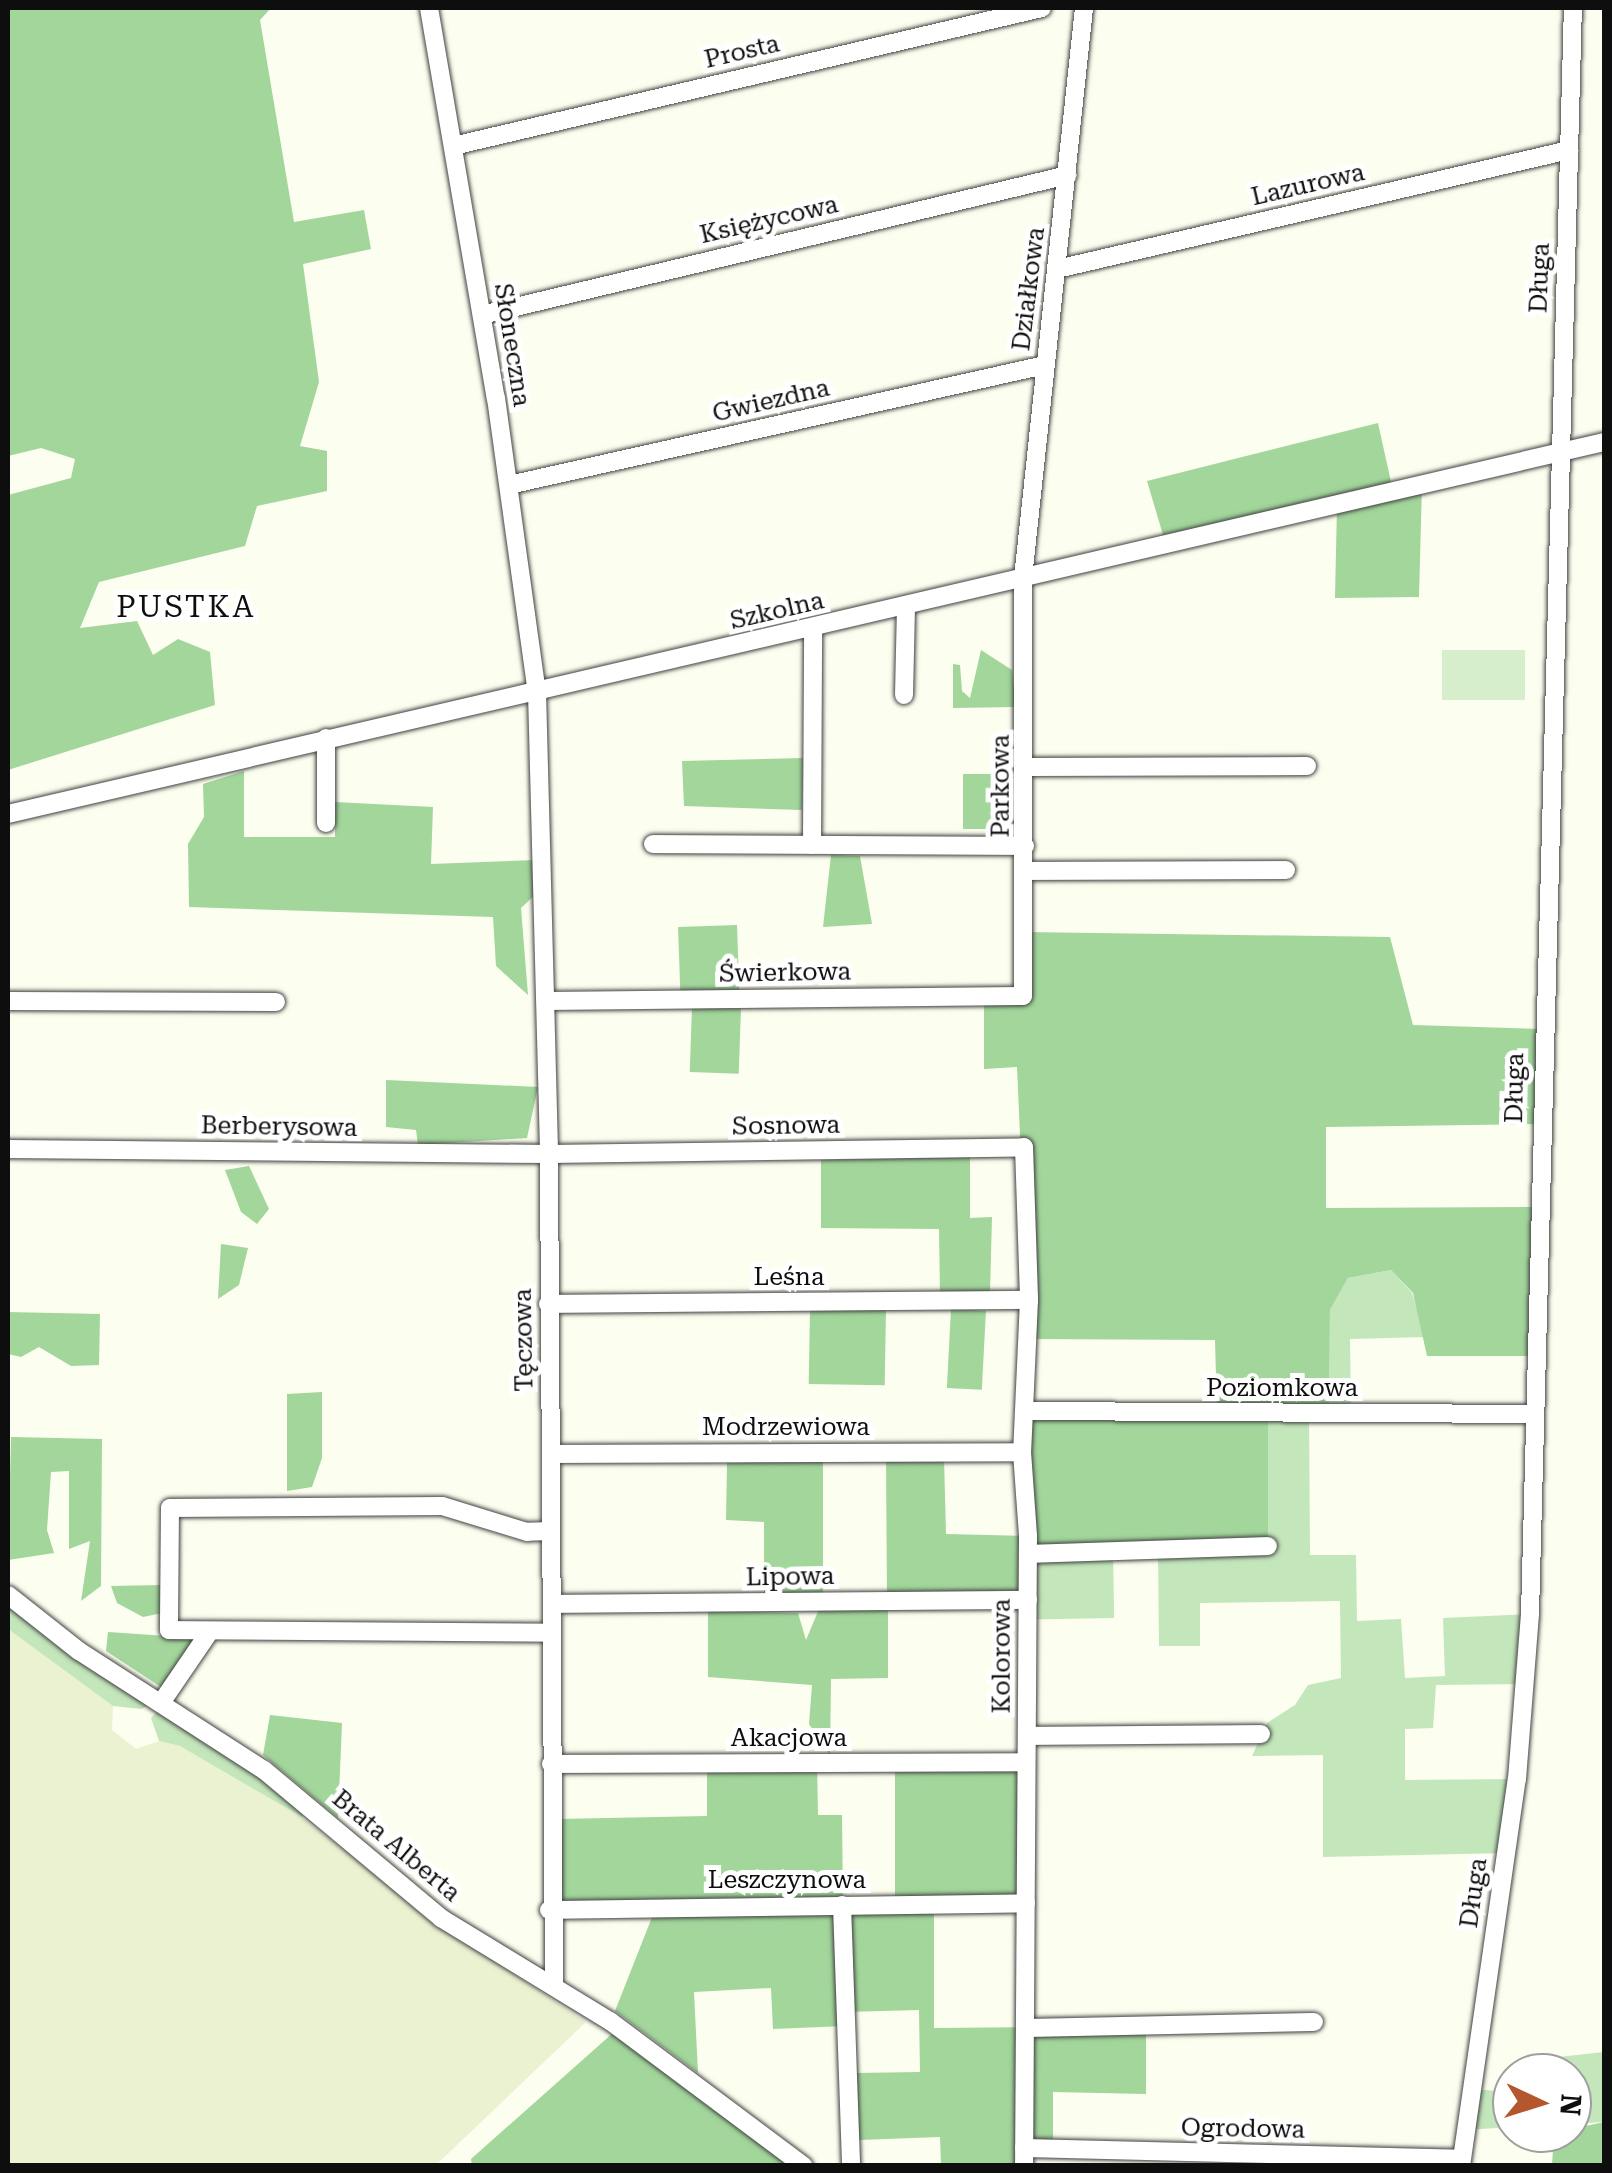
<!DOCTYPE html>
<meta charset="utf-8">
<style>
body{margin:0}
#map{position:relative;width:1612px;height:2173px;overflow:hidden;background:#fcfeef;font-family:"Roboto Serif",serif}
div>[style]{position:absolute}
.farmland>*{inset:0;background:#eaf2d1}
.green>*{inset:0;background:#c3e6bb;transform-origin:0 0}
.forest>*{inset:0;background:#a2d69b;transform-origin:0 0}
.pitch>*{inset:0;background:#d7eecc;transform-origin:0 0}
.roads{filter:drop-shadow(0 0 2px #414141) drop-shadow(0 0 2px #414141)}
.minor>*{height:18px;margin:-9px;padding:0 9px;transform-origin:9px;border-radius:9px;background:#fff}
span{translate:-50% -50%;white-space:nowrap;text-align:center;line-height:1.15;-webkit-text-stroke:10px #fff;paint-order:stroke}
.street-label{font-size:25px;color:#0e0e0e}
.quarter-label{font-size:30px;color:#0e0e0e;letter-spacing:2.5px}
.frame{position:absolute;inset:0;border:10px solid #0e0e0e;pointer-events:none}
.north{position:absolute;left:1492px;top:2053px;width:100px;height:100px;box-sizing:border-box;background:#fff;border:2px solid #9f9f9f;border-radius:50%;rotate:94deg;font-size:28px;font-weight:700;line-height:40px;text-align:center;color:#0e0e0e}
.north::after{content:'';display:block;margin:auto;width:35px;height:45px;background:#b4572f;clip-path:polygon(50% 0,100% 100%,50% 72%,0 100%)}
</style>
<div id="map">
<div class="farmland">
<div style="clip-path:polygon(8px 1629px,113px 1706px,112px 1730px,136px 1749px,159px 1741px,180px 1746px,276px 1798px,443px 1927px,586px 2022px,436px 2165px,8px 2165px)"></div>
</div>
<div class="green">
<div style="clip-path:polygon(1391px 1270px,1412px 1293px,1426px 1337px,1350px 1339px,1351px 1413px,1329px 1413px,1330px 1310px,1348px 1278px)"></div>
<div style="clip-path:polygon(1268px 1413px,1309px 1413px,1310px 1555px,1356px 1555px,1357px 1621px,1401px 1619px,1405px 1678px,1445px 1676px,1443px 1618px,1530px 1614px,1526px 1684px,1436px 1685px,1433px 1728px,1405px 1729px,1405px 1780px,1517px 1779px,1505px 1853px,1323px 1857px,1323px 1755px,1252px 1756px,1267px 1723px,1295px 1705px,1308px 1685px,1341px 1678px,1340px 1601px,1200px 1603px,1200px 1646px,1159px 1646px,1158px 1550px)"></div>
<div style="left:1113px;top:1551px;width:67px;height:85px;rotate:89deg"></div>
<div style="clip-path:polygon(8px 1602px,157px 1701px,141px 1709px,113px 1706px,8px 1629px)"></div>
<div style="clip-path:polygon(163px 1705px,307px 1811px,302px 1817px,180px 1746px,159px 1741px,151px 1718px)"></div>
<div style="clip-path:polygon(1604px 2052px,1604px 2122px,1572px 2124px,1572px 2073px,1539px 2073px,1540px 2059px)"></div>
<div style="clip-path:polygon(1471px 2089px,1512px 2092px,1512px 2127px,1465px 2130px)"></div>
</div>
<div class="forest">
<div style="clip-path:polygon(8px 8px,271px 8px,260px 20px,294px 222px,364px 210px,371px 249px,303px 264px,319px 382px,300px 446px,327px 451px,327px 491px,257px 506px,245px 546px,99px 582px,80px 628px,137px 621px,153px 655px,178px 639px,210px 652px,215px 705px,8px 770px,8px 495px,71px 478px,75px 459px,41px 448px,8px 456px)"></div>
<div style="clip-path:polygon(1378px 423px,1393px 491px,1422px 485px,1419px 597px,1335px 598px,1337px 505px,1166px 545px,1147px 481px)"></div>
<div style="clip-path:polygon(981px 650px,1012px 670px,1016px 707px,953px 708px,953px 664px,960px 665px,962px 691px,970px 698px)"></div>
<div style="clip-path:polygon(803px 758px,802px 810px,684px 806px,682px 761px)"></div>
<div style="clip-path:polygon(244px 771px,244px 837px,335px 837px,335px 802px,433px 807px,431px 864px,536px 860px,537px 893px,521px 908px,528px 995px,496px 966px,493px 917px,189px 907px,188px 844px,204px 817px,203px 784px)"></div>
<div style="left:1015px;top:774px;width:55px;height:52px;rotate:90deg"></div>
<div style="clip-path:polygon(831px 855px,860px 856px,872px 924px,823px 927px)"></div>
<div style="left:737px;top:925px;width:65px;height:59px;rotate:88deg"></div>
<div style="clip-path:polygon(1024px 932px,1390px 937px,1413px 1025px,1541px 1029px,1539px 1124px,1326px 1127px,1326px 1208px,1539px 1207px,1539px 1356px,1427px 1356px,1413px 1293px,1391px 1270px,1348px 1278px,1330px 1310px,1329px 1413px,1268px 1413px,1268px 1546px,1028px 1554px,1028px 1600px,887px 1601px,886px 1458px,944px 1457px,946px 1534px,1027px 1536px,1029px 1411px,1217px 1412px,1215px 1340px,1029px 1339px,1017px 1067px,984px 1069px,984px 1003px,1023px 1004px)"></div>
<div style="left:692px;top:1007px;width:49px;height:65px;rotate:2deg"></div>
<div style="clip-path:polygon(386px 1080px,538px 1087px,527px 1138px,418px 1145px,416px 1130px,386px 1127px)"></div>
<div style="clip-path:polygon(970px 1157px,970px 1218px,992px 1217px,990px 1294px,940px 1296px,939px 1229px,821px 1228px,821px 1160px)"></div>
<div style="clip-path:polygon(249px 1166px,269px 1209px,257px 1224px,241px 1212px,225px 1170px)"></div>
<div style="clip-path:polygon(221px 1244px,248px 1248px,239px 1285px,218px 1299px)"></div>
<div style="left:810px;top:1309px;width:76px;height:75px;rotate:1deg"></div>
<div style="left:951px;top:1309px;width:35px;height:79px;rotate:3deg"></div>
<div style="clip-path:polygon(8px 1312px,100px 1314px,99px 1365px,71px 1366px,39px 1347px,21px 1357px,8px 1354px)"></div>
<div style="clip-path:polygon(322px 1392px,322px 1458px,312px 1487px,287px 1491px,287px 1394px)"></div>
<div style="clip-path:polygon(11px 1437px,102px 1439px,101px 1586px,81px 1601px,90px 1541px,69px 1549px,69px 1471px,51px 1472px,47px 1530px,54px 1553px,8px 1560px)"></div>
<div style="clip-path:polygon(823px 1459px,823px 1594px,764px 1594px,764px 1522px,726px 1520px,727px 1463px)"></div>
<div style="clip-path:polygon(162px 1585px,162px 1613px,143px 1617px,117px 1603px,111px 1586px)"></div>
<div style="clip-path:polygon(888px 1608px,888px 1678px,831px 1679px,830px 1755px,809px 1724px,812px 1685px,708px 1677px,708px 1611px,798px 1613px,806px 1640px,819px 1609px)"></div>
<div style="clip-path:polygon(108px 1632px,196px 1638px,164px 1689px,106px 1651px)"></div>
<div style="clip-path:polygon(270px 1715px,342px 1723px,338px 1818px,263px 1755px)"></div>
<div style="clip-path:polygon(817px 1762px,818px 1815px,842px 1815px,843px 1905px,895px 1904px,895px 1763px,1026px 1762px,1026px 1903px,934px 1904px,934px 2028px,1146px 2026px,1146px 2094px,1053px 2092px,1053px 2149px,1024px 2149px,1024px 2165px,941px 2165px,940px 2137px,859px 2140px,855px 2073px,920px 2072px,919px 2010px,845px 2012px,845px 2026px,773px 2029px,771px 1988px,694px 1992px,698px 2073px,615px 2011px,656px 1907px,556px 1909px,558px 1819px,707px 1816px,707px 1764px)"></div>
<div style="clip-path:polygon(614px 2032px,790px 2165px,472px 2166px,471px 2159px)"></div>
<div style="clip-path:polygon(1604px 2122px,1604px 2165px,1552px 2165px,1554px 2133px)"></div>
</div>
<div class="pitch">
<div style="left:1442px;top:650px;width:83px;height:50px"></div>
</div>
<div class="roads">
<div class="minor">
<div style="left:429px;top:8px;width:396px;rotate:80.3deg"></div>
<div style="left:496px;top:398px;width:297px;rotate:82.1deg"></div>
<div style="left:537px;top:692px;width:462px;rotate:88.5deg"></div>
<div style="left:549px;top:1154px;width:832px;rotate:89.66deg"></div>
<div style="left:453px;top:146px;width:605px;rotate:-13.19deg"></div>
<div style="left:1057px;top:269px;width:526px;rotate:-13.08deg"></div>
<div style="left:482px;top:315px;width:602px;rotate:-13.44deg"></div>
<div style="left:509px;top:485px;width:549px;rotate:-12.62deg"></div>
<div style="left:904px;top:695px;width:89px;rotate:-88.7deg"></div>
<div style="left:1027px;top:767px;width:280px;rotate:-0.2deg"></div>
<div style="left:8px;top:814px;width:1639px;rotate:-13.12deg"></div>
<div style="left:326px;top:823px;width:85px;rotate:-90deg"></div>
<div style="left:653px;top:844px;width:372px;rotate:0.3deg"></div>
<div style="left:812px;top:845px;width:217px;rotate:-89.7deg"></div>
<div style="left:1025px;top:871px;width:261px;rotate:-0.2deg"></div>
<div style="left:8px;top:1001px;width:268px;rotate:0.2deg"></div>
<div style="left:547px;top:1001px;width:476px;rotate:-0.6deg"></div>
<div style="left:1023px;top:996px;width:418px;rotate:-90deg"></div>
<div style="left:1023px;top:578px;width:573px;rotate:-83.89deg"></div>
<div style="left:8px;top:1149px;width:541px;rotate:0.53deg"></div>
<div style="left:549px;top:1154px;width:475px;rotate:-0.8deg"></div>
<div style="left:1024px;top:1147px;width:153px;rotate:88.1deg"></div>
<div style="left:1029px;top:1300px;width:152px;rotate:92.6deg"></div>
<div style="left:1022px;top:1452px;width:84px;rotate:85.9deg"></div>
<div style="left:1028px;top:1536px;width:630px;rotate:90.36deg"></div>
<div style="left:548px;top:1304px;width:481px;rotate:-0.5deg"></div>
<div style="left:1029px;top:1411px;width:506px;rotate:0.34deg"></div>
<div style="left:551px;top:1454px;width:471px;rotate:-0.2deg"></div>
<div style="left:551px;top:1531px;width:24px;rotate:178deg"></div>
<div style="left:527px;top:1532px;width:89px;rotate:-163deg"></div>
<div style="left:442px;top:1506px;width:272px;rotate:179.6deg"></div>
<div style="left:170px;top:1508px;width:122px;rotate:90.5deg"></div>
<div style="left:169px;top:1630px;width:383px;rotate:0.4deg"></div>
<div style="left:1028px;top:1554px;width:240px;rotate:-1.9deg"></div>
<div style="left:8px;top:1595px;width:90px;rotate:38.3deg"></div>
<div style="left:79px;top:1651px;width:220px;rotate:32.8deg"></div>
<div style="left:264px;top:1770px;width:231px;rotate:39.9deg"></div>
<div style="left:441px;top:1918px;width:198px;rotate:31.4deg"></div>
<div style="left:610px;top:2021px;width:242px;rotate:36.8deg"></div>
<div style="left:552px;top:1604px;width:476px;rotate:-0.5deg"></div>
<div style="left:163px;top:1700px;width:83px;rotate:-55.7deg"></div>
<div style="left:1027px;top:1736px;width:234px;rotate:-0.5deg"></div>
<div style="left:551px;top:1764px;width:475px;rotate:-0.2deg"></div>
<div style="left:842px;top:1905px;width:261px;rotate:88deg"></div>
<div style="left:549px;top:1910px;width:477px;rotate:-0.8deg"></div>
<div style="left:1025px;top:2028px;width:289px;rotate:-1.2deg"></div>
<div style="left:1024px;top:2148px;width:437px;rotate:1.4deg"></div>
<div style="left:1461px;top:2166px;width:391px;rotate:-81.8deg"></div>
<div style="left:1517px;top:1779px;width:166px;rotate:-85.5deg"></div>
<div style="left:1530px;top:1614px;width:1607px;rotate:-88.47deg"></div>
</div>
</div>
<div class="street-label">
<span style="left:742px;top:52px;rotate:-13deg">Prosta</span>
<span style="left:1308px;top:185px;rotate:-13deg">Lazurowa</span>
<span style="left:769px;top:220px;rotate:-13deg">Księżycowa</span>
<span style="left:1540px;top:278px;rotate:-88deg">Długa</span>
<span style="left:1029px;top:289px;rotate:-83deg">Działkowa</span>
<span style="left:512px;top:345px;rotate:81deg">Słoneczna</span>
<span style="left:771px;top:401px;rotate:-13deg">Gwiezdna</span>
<span style="left:777px;top:611px;rotate:-13deg">Szkolna</span>
<span style="left:1001px;top:786px;rotate:-90deg">Parkowa</span>
<span style="left:785px;top:973px;rotate:-1deg">Świerkowa</span>
<span style="left:1515px;top:1088px;rotate:-89deg">Długa</span>
<span style="left:786px;top:1126px;rotate:-1deg">Sosnowa</span>
<span style="left:279px;top:1127px;rotate:1deg">Berberysowa</span>
<span style="left:789px;top:1277px">Leśna</span>
<span style="left:524px;top:1340px;rotate:-91deg">Tęczowa</span>
<span style="left:1282px;top:1388px">Poziomkowa</span>
<span style="left:786px;top:1427px">Modrzewiowa</span>
<span style="left:790px;top:1577px;rotate:-1deg">Lipowa</span>
<span style="left:1002px;top:1656px;rotate:-90deg">Kolorowa</span>
<span style="left:789px;top:1738px">Akacjowa</span>
<span style="left:396px;top:1846px;rotate:40deg">Brata Alberta</span>
<span style="left:787px;top:1880px">Leszczynowa</span>
<span style="left:1474px;top:1893px;rotate:-82deg">Długa</span>
<span style="left:1243px;top:2129px;rotate:1deg">Ogrodowa</span>
</div>
<div class="quarter-label">
<span style="left:186px;top:607px">PUSTKA</span>
</div>
<div class="frame"></div>
<div class="north">N</div>
</div>
